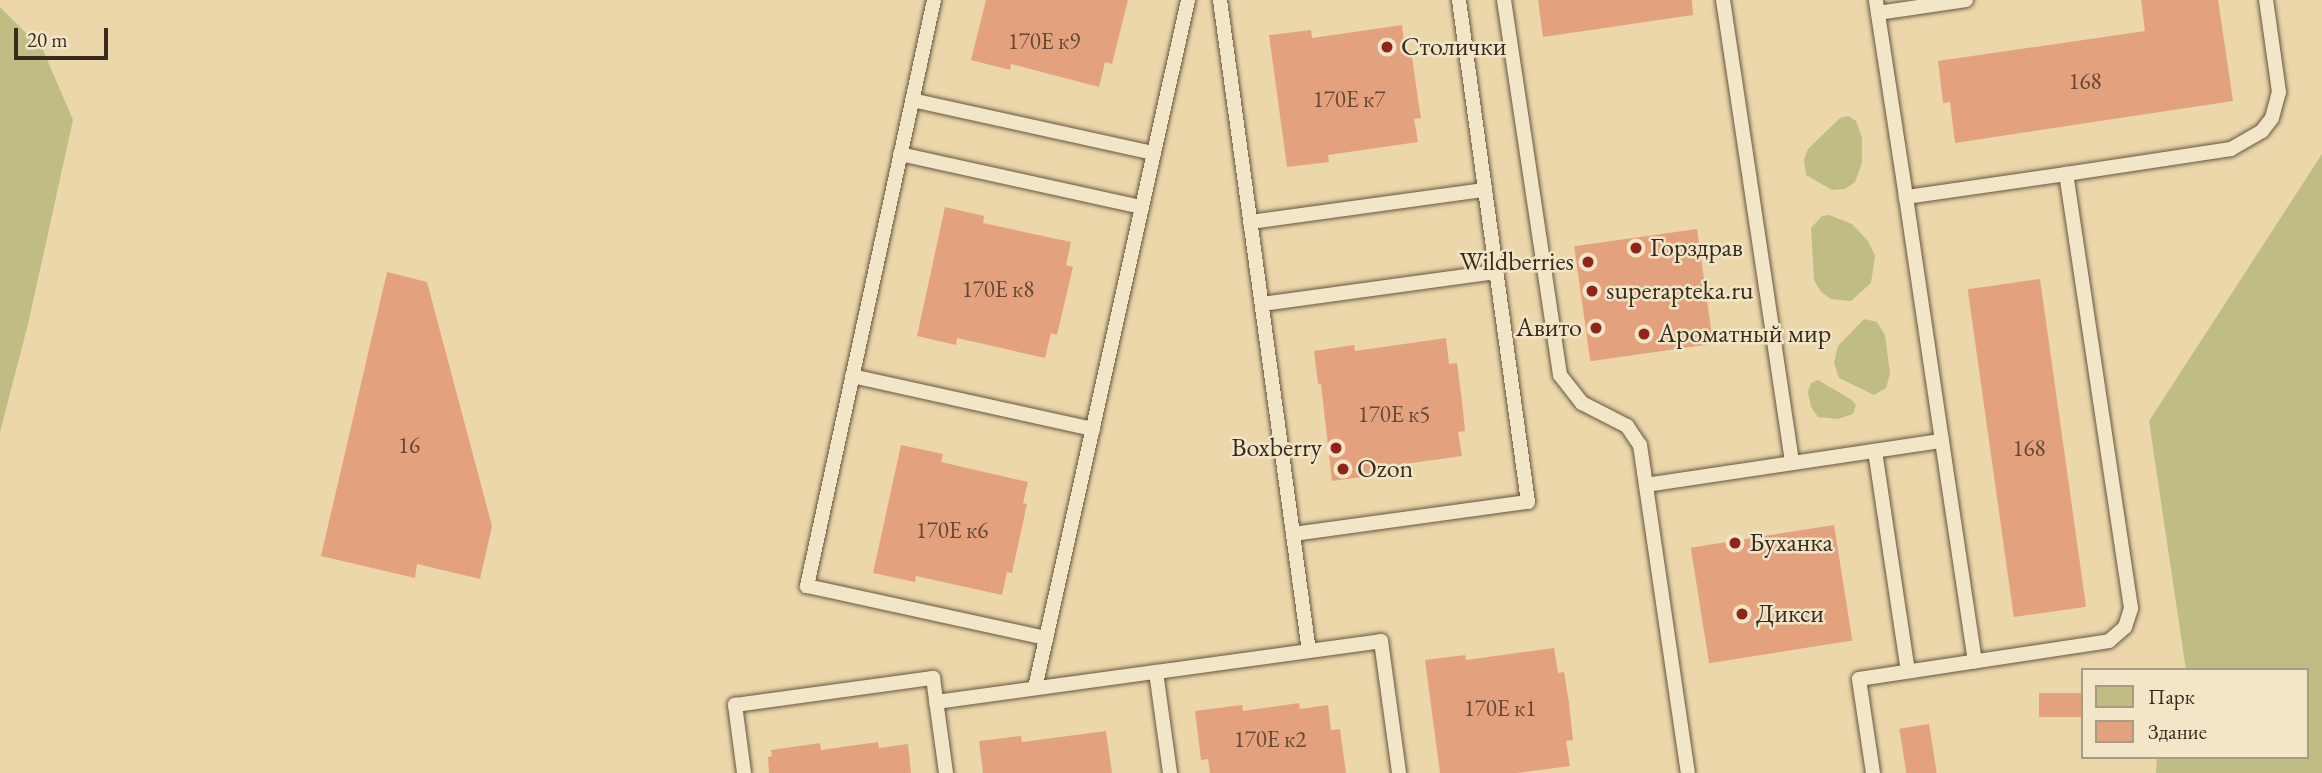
<!DOCTYPE html>
<meta charset="utf-8">
<style>
body{margin:0}
#map{position:relative;width:2322px;height:773px;overflow:hidden;background:#ecd7ab;font-family:"EB Garamond",serif}
div>[style]{position:absolute}
.green>*{inset:0;background:#bfbc84}
.building>*{inset:0;background:#e4a17e;transform-origin:0 0}
.roads{filter:drop-shadow(0 0 2px #655640) drop-shadow(0 0 2px #655640)}
.lane>*{height:14px;margin:-7px;padding:0 7px;transform-origin:7px;border-radius:7px;background:#f3e5c8}
.dots>*{width:19px;height:19px;translate:-50% -50%;box-sizing:border-box;border:4px solid #f3e5c8;border-radius:50%}
span{translate:-50% -50%;white-space:nowrap;text-align:center;line-height:1.15;-webkit-text-stroke:5px #f3e5c8;paint-order:stroke}
.number-label{font-size:23px;color:#634835}
.number-label span{-webkit-text-stroke-width:0}
.poi-label{font-size:26px;color:#382b1d}
.left{translate:0 -50%;text-align:left}
.right{translate:-100% -50%;text-align:right}
.legend{position:absolute;left:2081px;top:668px;width:228px;height:91px;box-sizing:border-box;background:#f3e5c8;border:2px solid #a89b84;margin:0;padding:9px 12px;list-style:none;font-size:21px;color:#382b1d}
.legend li{display:flex;align-items:center;gap:14px;height:35px}
.legend b{width:35px;border:2px solid #a89b84}
.scale{position:absolute;left:14px;top:28px;width:94px;height:32px;box-sizing:border-box;border:4px solid #382b1d;border-top:0;padding-left:9px;font-size:21px;line-height:24px;white-space:nowrap;color:#382b1d;-webkit-text-stroke:5px #f3e5c8;paint-order:stroke}
</style>
<div id="map">
<div class="green">
<div style="clip-path:polygon(0 7px,43px 50px,73px 120px,28px 324px,0 432px)"></div>
<div style="clip-path:polygon(1848px 116px,1856px 121px,1862px 138px,1862px 163px,1855px 182px,1845px 189px,1832px 190px,1806px 175px,1804px 160px,1808px 149px,1840px 118px)"></div>
<div style="clip-path:polygon(2322px 154px,2322px 773px,2156px 773px,2157px 757px,2306px 757px,2306px 670px,2186px 670px,2149px 421px)"></div>
<div style="clip-path:polygon(1829px 215px,1852px 224px,1868px 241px,1875px 256px,1871px 283px,1851px 301px,1831px 299px,1821px 292px,1814px 280px,1811px 228px,1822px 216px)"></div>
<div style="clip-path:polygon(1864px 319px,1877px 322px,1885px 335px,1890px 374px,1886px 388px,1874px 395px,1839px 378px,1834px 363px,1838px 346px)"></div>
<div style="clip-path:polygon(1818px 380px,1852px 400px,1856px 405px,1853px 414px,1838px 419px,1818px 417px,1811px 407px,1808px 392px,1811px 383px)"></div>
</div>
<div class="building">
<div style="clip-path:polygon(986px 0,1128px 0,1112px 64px,1105px 62px,1099px 87px,1011px 64px,1010px 70px,971px 60px)"></div>
<div style="clip-path:polygon(1538px 0,1692px 0,1693px 15px,1543px 37px)"></div>
<div style="clip-path:polygon(2141px 0,2218px 0,2233px 101px,1955px 143px,1950px 102px,1943px 103px,1938px 61px,2145px 31px)"></div>
<div style="clip-path:polygon(1402px 25px,1405px 50px,1411px 50px,1419px 106px,1421px 118px,1414px 119px,1418px 142px,1328px 155px,1329px 162px,1287px 167px,1269px 35px,1311px 30px,1312px 38px)"></div>
<div style="clip-path:polygon(945px 207px,984px 216px,983px 223px,1071px 242px,1066px 265px,1073px 267px,1057px 335px,1051px 333px,1045px 358px,957px 338px,956px 345px,917px 336px)"></div>
<div style="left:1697px;top:229px;width:116px;height:124px;rotate:82deg"></div>
<div style="clip-path:polygon(387px 272px,427px 282px,492px 526px,480px 579px,417px 564px,415px 578px,321px 556px)"></div>
<div style="left:2040px;top:279px;width:331px;height:73px;rotate:82deg"></div>
<div style="clip-path:polygon(1446px 338px,1449px 364px,1457px 363px,1462px 401px,1465px 431px,1458px 432px,1462px 456px,1369px 469px,1370px 476px,1332px 481px,1321px 384px,1318px 384px,1314px 351px,1354px 345px,1355px 351px)"></div>
<div style="clip-path:polygon(901px 445px,943px 454px,941px 462px,1028px 482px,1023px 503px,1027px 504px,1012px 573px,1007px 572px,1002px 595px,916px 576px,915px 582px,873px 573px)"></div>
<div style="left:1834px;top:525px;width:117px;height:145px;rotate:81deg"></div>
<div style="clip-path:polygon(1554px 648px,1558px 673px,1564px 672px,1569px 703px,1573px 740px,1566px 741px,1570px 766px,1516px 773px,1440px 773px,1425px 660px,1465px 655px,1466px 660px)"></div>
<div style="left:2082px;top:693px;width:24px;height:43px;rotate:90deg"></div>
<div style="clip-path:polygon(1299px 703px,1300px 709px,1328px 705px,1331px 730px,1340px 729px,1346px 773px,1210px 773px,1208px 759px,1201px 760px,1195px 711px,1242px 705px,1243px 711px)"></div>
<div style="left:1929px;top:724px;width:50px;height:30px;rotate:81deg"></div>
<div style="clip-path:polygon(1106px 731px,1112px 773px,983px 773px,979px 741px,1021px 736px,1022px 742px)"></div>
<div style="clip-path:polygon(878px 742px,879px 748px,908px 744px,911px 773px,769px 773px,768px 757px,772px 756px,771px 750px,820px 743px,821px 750px)"></div>
</div>
<div class="roads">
<div class="lane">
<div style="left:934px;top:0;width:600px;rotate:102.23deg"></div>
<div style="left:807px;top:586px;width:245px;rotate:12.3deg"></div>
<div style="left:1220px;top:0;width:657px;rotate:82.22deg"></div>
<div style="left:1504px;top:0;width:379px;rotate:81.5deg"></div>
<div style="left:1560px;top:375px;width:36px;rotate:52deg"></div>
<div style="left:1582px;top:403px;width:51px;rotate:27.1deg"></div>
<div style="left:1627px;top:426px;width:23px;rotate:56deg"></div>
<div style="left:1640px;top:445px;width:331px;rotate:81.7deg"></div>
<div style="left:1723px;top:0;width:468px;rotate:81.5deg"></div>
<div style="left:1878px;top:13px;width:89px;rotate:-8.4deg"></div>
<div style="left:912px;top:100px;width:248px;rotate:12.4deg"></div>
<div style="left:900px;top:154px;width:248px;rotate:12.4deg"></div>
<div style="left:2066px;top:174px;width:167px;rotate:-8.6deg"></div>
<div style="left:2231px;top:149px;width:36px;rotate:-30deg"></div>
<div style="left:2262px;top:131px;width:16px;rotate:-52deg"></div>
<div style="left:2272px;top:118px;width:27px;rotate:-75deg"></div>
<div style="left:2279px;top:92px;width:93px;rotate:-98deg"></div>
<div style="left:1250px;top:222px;width:237px;rotate:-7.8deg"></div>
<div style="left:1262px;top:304px;width:236px;rotate:-7.8deg"></div>
<div style="left:852px;top:376px;width:247px;rotate:12.4deg"></div>
<div style="left:1942px;top:441px;width:223px;rotate:81.5deg"></div>
<div style="left:1875px;top:451px;width:223px;rotate:81.5deg"></div>
<div style="left:1646px;top:485px;width:299px;rotate:-8.5deg"></div>
<div style="left:1942px;top:441px;width:247px;rotate:-98.4deg"></div>
<div style="left:1293px;top:534px;width:237px;rotate:-7.8deg"></div>
<div style="left:1528px;top:502px;width:507px;rotate:-97.83deg"></div>
<div style="left:1156px;top:672px;width:227px;rotate:-7.8deg"></div>
<div style="left:1381px;top:641px;width:133px;rotate:82.2deg"></div>
<div style="left:1035px;top:688px;width:705px;rotate:-77.46deg"></div>
<div style="left:936px;top:702px;width:222px;rotate:-7.8deg"></div>
<div style="left:1156px;top:672px;width:102px;rotate:82.1deg"></div>
<div style="left:744px;top:773px;width:69px;rotate:-97.5deg"></div>
<div style="left:735px;top:705px;width:200px;rotate:-7.8deg"></div>
<div style="left:933px;top:678px;width:96px;rotate:82.2deg"></div>
<div style="left:1873px;top:773px;width:95px;rotate:-98.5deg"></div>
<div style="left:1859px;top:679px;width:253px;rotate:-8.6deg"></div>
<div style="left:2109px;top:641px;width:21px;rotate:-41deg"></div>
<div style="left:2125px;top:627px;width:20px;rotate:-72deg"></div>
<div style="left:2131px;top:608px;width:439px;rotate:-98.5deg"></div>
<div style="left:2066px;top:174px;width:162px;rotate:171.8deg"></div>
<div style="left:1906px;top:197px;width:199px;rotate:-98.7deg"></div>
</div>
</div>
<div class="dots">
<div style="left:1387px;top:47px;background:#8f2418"></div>
<div style="left:1636px;top:248px;background:#8f2418"></div>
<div style="left:1588px;top:262px;background:#8f2418"></div>
<div style="left:1592px;top:291px;background:#8f2418"></div>
<div style="left:1596px;top:328px;background:#8f2418"></div>
<div style="left:1644px;top:334px;background:#8f2418"></div>
<div style="left:1336px;top:448px;background:#8f2418"></div>
<div style="left:1343px;top:469px;background:#8f2418"></div>
<div style="left:1735px;top:543px;background:#8f2418"></div>
<div style="left:1742px;top:614px;background:#8f2418"></div>
</div>
<div class="number-label">
<span style="left:1044px;top:41px">170Е к9</span>
<span style="left:2085px;top:81px">168</span>
<span style="left:1349px;top:99px">170Е к7</span>
<span style="left:998px;top:289px">170Е к8</span>
<span style="left:1394px;top:414px">170Е к5</span>
<span style="left:409px;top:445px">16</span>
<span style="left:2029px;top:448px">168</span>
<span style="left:952px;top:530px">170Е к6</span>
<span style="left:1500px;top:708px">170Е к1</span>
<span style="left:1270px;top:739px">170Е к2</span>
</div>
<div class="poi-label">
<span class="left" style="left:1401px;top:47px">Столички</span>
<span class="left" style="left:1650px;top:248px">Горздрав</span>
<span class="right" style="left:1574px;top:262px">Wildberries</span>
<span class="left" style="left:1606px;top:291px">superapteka.ru</span>
<span class="right" style="left:1582px;top:328px">Авито</span>
<span class="left" style="left:1658px;top:334px">Ароматный мир</span>
<span class="right" style="left:1322px;top:448px">Boxberry</span>
<span class="left" style="left:1357px;top:469px">Ozon</span>
<span class="left" style="left:1749px;top:543px">Буханка</span>
<span class="left" style="left:1756px;top:614px">Дикси</span>
</div>
<ul class="legend">
<li><b style="height:19px;background:#bfbc84"></b>Парк</li>
<li><b style="height:19px;background:#e4a17e"></b>Здание</li>
</ul>
<div class="scale">20 m</div>
</div>
